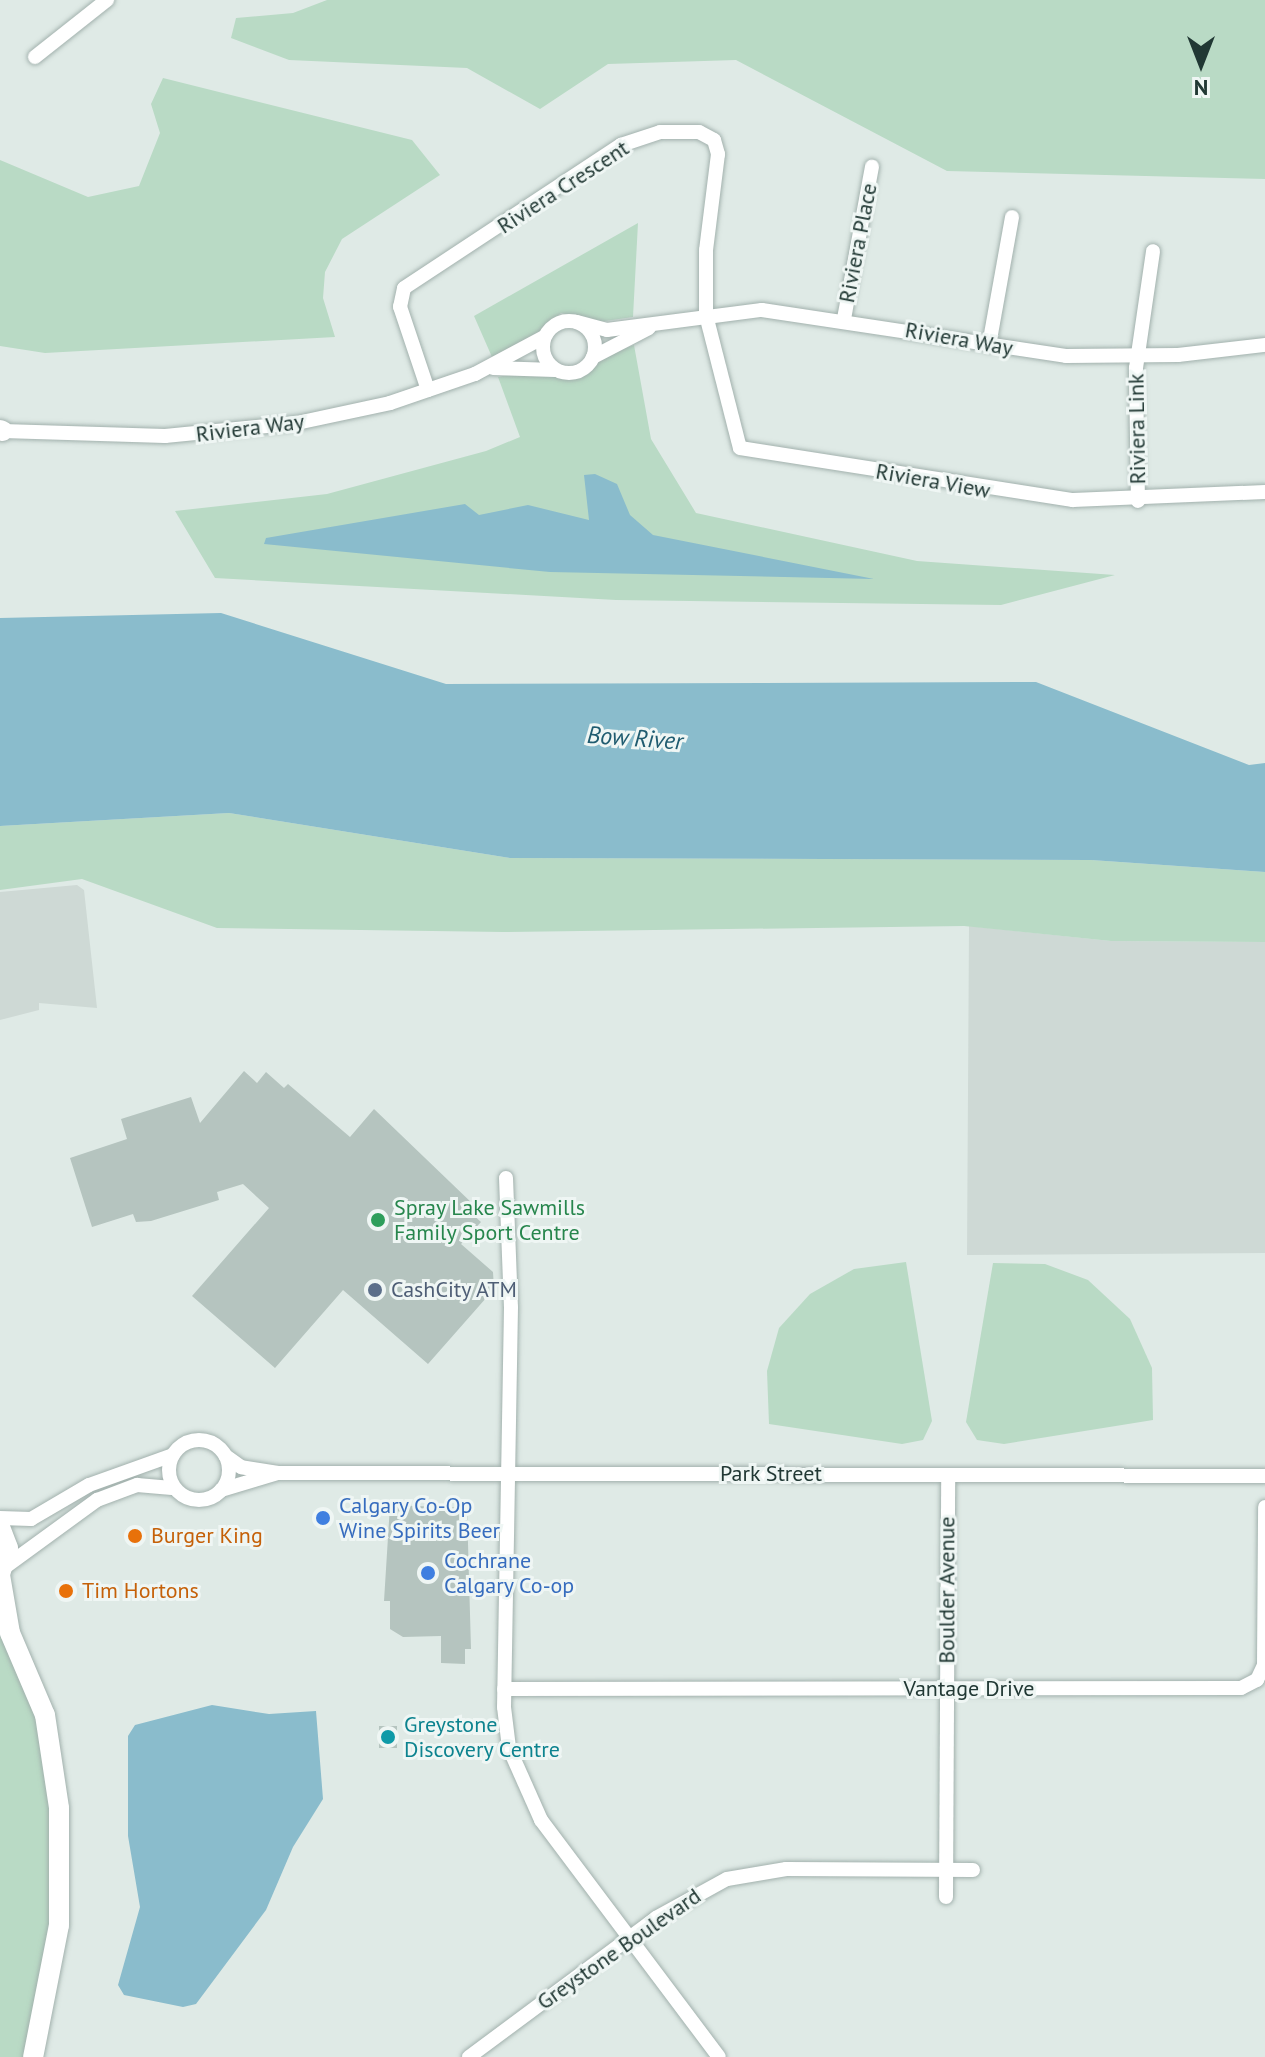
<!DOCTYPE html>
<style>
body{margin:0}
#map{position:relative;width:1265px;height:2057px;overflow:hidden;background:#dfeae6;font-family:"PT Sans",sans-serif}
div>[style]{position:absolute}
.built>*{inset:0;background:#ced9d5}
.green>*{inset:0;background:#b9dac5}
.water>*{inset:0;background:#8abccc}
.building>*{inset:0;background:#b5c4bf;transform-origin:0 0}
.roads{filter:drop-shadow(0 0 2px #a2b1ad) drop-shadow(0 0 2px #a2b1ad)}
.street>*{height:14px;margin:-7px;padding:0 7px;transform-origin:7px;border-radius:7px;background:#fff}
.street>.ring{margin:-7px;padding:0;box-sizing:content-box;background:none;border:14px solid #fff;border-radius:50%}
.secondary>*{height:20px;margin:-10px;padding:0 10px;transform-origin:10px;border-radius:10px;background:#fff}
.dots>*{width:22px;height:22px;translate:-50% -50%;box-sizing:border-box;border:4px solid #eff6f4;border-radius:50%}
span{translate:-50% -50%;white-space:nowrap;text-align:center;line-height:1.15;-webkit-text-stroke:6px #eff6f4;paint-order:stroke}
.street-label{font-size:22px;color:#213834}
.leisure-label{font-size:22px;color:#27864d}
.left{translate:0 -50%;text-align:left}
.service-label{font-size:22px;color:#4e5e75}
.shop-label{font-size:22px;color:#366cbe}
.food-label{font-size:22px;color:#c56008}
.culture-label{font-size:22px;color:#0d838f}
.water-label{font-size:24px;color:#205c70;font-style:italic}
.north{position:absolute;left:1161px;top:24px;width:80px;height:80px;-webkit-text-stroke:6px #eff6f4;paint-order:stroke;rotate:180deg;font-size:22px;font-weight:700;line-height:32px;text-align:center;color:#213834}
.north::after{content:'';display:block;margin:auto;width:28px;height:36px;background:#213834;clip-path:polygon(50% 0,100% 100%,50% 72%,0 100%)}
</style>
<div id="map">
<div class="built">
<div style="clip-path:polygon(77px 885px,84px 890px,97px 1008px,39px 1003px,39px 1010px,0 1020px,0 892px)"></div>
<div style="clip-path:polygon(969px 926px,1111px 941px,1265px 942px,1265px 1253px,967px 1255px)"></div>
</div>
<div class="green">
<div style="clip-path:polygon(327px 0,1265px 0,1265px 179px,947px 171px,736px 60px,608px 64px,540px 109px,467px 68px,289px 60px,231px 38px,236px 18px,293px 13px)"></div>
<div style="clip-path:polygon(163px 78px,412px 140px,440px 175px,342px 239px,325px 272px,323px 298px,335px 337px,45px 353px,0 346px,0 160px,88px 197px,139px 186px,160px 133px,151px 104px)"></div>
<div style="clip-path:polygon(638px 223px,633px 317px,598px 322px,561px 313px,537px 334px,492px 357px,474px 316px)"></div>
<div style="clip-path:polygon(634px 345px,651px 439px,696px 513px,917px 561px,1115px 575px,1001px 605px,616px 600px,215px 578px,175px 511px,327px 494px,486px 451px,520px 437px,498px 377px,536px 370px,576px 378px,598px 358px)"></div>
<div style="clip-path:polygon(229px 813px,510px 858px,1091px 860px,1265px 872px,1265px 942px,1111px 941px,964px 926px,503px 932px,217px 928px,82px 879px,0 890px,0 826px)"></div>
<div style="clip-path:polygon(906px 1262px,932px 1421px,923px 1440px,902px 1444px,769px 1424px,767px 1371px,779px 1328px,810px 1294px,854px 1269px)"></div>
<div style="clip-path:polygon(993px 1263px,1045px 1264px,1088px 1280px,1130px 1319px,1152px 1368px,1153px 1420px,1004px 1444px,977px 1440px,966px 1422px)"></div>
<div style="clip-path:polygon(0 1627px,38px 1692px,61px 1886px,28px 2057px,0 2057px)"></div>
</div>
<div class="water">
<div style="clip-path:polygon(595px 474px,617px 484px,630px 515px,653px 535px,874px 579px,550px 572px,264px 544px,266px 538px,465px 504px,479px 515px,528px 505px,589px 520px,584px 475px)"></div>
<div style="clip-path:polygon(221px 613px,446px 684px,1036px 682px,1249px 765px,1265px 763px,1265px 872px,1091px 860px,510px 858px,229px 813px,0 826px,0 618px)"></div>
<div style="clip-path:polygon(212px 1705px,269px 1714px,316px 1711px,323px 1799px,293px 1847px,266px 1910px,196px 2004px,183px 2007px,124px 1995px,118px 1985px,140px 1907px,128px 1836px,128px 1736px,135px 1725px)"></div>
</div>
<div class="building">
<div style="clip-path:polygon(244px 1071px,257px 1083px,266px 1072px,284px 1088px,288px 1084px,350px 1137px,374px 1109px,475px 1206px,470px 1212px,481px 1222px,461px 1244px,493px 1272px,494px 1289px,428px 1364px,343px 1290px,275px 1368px,192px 1296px,269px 1208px,243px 1184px,217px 1192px,219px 1200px,151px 1221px,136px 1222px,133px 1214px,92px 1227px,70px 1158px,127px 1139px,121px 1119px,191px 1097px,200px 1123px)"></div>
<div style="clip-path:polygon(390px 1505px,467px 1508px,471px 1649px,465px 1649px,465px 1664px,441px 1663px,441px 1636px,403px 1637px,390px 1629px,390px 1601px,384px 1601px)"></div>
<div style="left:397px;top:1726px;width:22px;height:18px;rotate:90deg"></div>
</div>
<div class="roads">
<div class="street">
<div style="left:35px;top:57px;width:92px;rotate:-38.4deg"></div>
<div style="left:844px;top:319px;width:155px;rotate:-79.6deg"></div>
<div class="ring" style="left:543px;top:321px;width:38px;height:38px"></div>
<div style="left:577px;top:322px;width:31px;rotate:15deg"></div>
<div style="left:607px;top:330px;width:156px;rotate:-7.4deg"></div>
<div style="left:762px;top:310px;width:307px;rotate:8.6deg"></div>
<div style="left:1066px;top:356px;width:112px;rotate:-0.5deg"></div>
<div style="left:1178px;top:355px;width:88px;rotate:-6.6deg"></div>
<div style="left:989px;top:345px;width:130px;rotate:-79.8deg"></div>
<div style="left:593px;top:357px;width:63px;rotate:-27.4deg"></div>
<div style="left:493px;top:368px;width:62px;rotate:1.8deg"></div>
<div style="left:428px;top:390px;width:88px;rotate:-108.6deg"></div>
<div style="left:400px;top:307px;width:19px;rotate:-78deg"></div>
<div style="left:404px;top:288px;width:260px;rotate:-33.4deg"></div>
<div style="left:621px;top:145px;width:41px;rotate:-18.4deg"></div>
<div style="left:660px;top:132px;width:39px"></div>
<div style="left:699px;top:132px;width:17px;rotate:28deg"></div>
<div style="left:714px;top:140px;width:15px;rotate:74deg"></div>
<div style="left:718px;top:154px;width:97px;rotate:97.1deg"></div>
<div style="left:706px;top:250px;width:65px;rotate:90deg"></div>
<div style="left:706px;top:315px;width:137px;rotate:75.7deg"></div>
<div style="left:740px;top:448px;width:337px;rotate:8.9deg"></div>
<div style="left:1073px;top:500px;width:192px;rotate:-2.4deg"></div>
<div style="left:3px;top:431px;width:162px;rotate:1.8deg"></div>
<div style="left:165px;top:436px;width:133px;rotate:-5.6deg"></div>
<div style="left:297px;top:423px;width:95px;rotate:-12.1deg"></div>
<div style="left:390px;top:403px;width:90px;rotate:-18.8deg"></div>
<div style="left:475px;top:374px;width:78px;rotate:-28.2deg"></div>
<div style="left:1138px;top:501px;width:133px;rotate:-90.9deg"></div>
<div style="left:1136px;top:368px;width:118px;rotate:-81.7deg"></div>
<div style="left:506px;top:1178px;width:129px;rotate:87.8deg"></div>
<div style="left:511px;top:1307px;width:400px;rotate:91deg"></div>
<div style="left:504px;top:1707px;width:41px;rotate:83deg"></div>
<div style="left:509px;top:1748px;width:79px;rotate:66deg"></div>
<div style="left:541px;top:1820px;width:296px;rotate:53.1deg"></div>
<div class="ring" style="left:169px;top:1440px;width:46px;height:46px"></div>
<div style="left:278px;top:1473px;width:987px;rotate:0.17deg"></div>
<div style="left:221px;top:1490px;width:59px;rotate:-16.6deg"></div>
<div style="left:278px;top:1473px;width:37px;rotate:-171deg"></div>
<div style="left:241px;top:1467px;width:19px;rotate:-144deg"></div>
<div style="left:0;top:1518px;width:31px;rotate:2deg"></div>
<div style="left:31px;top:1519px;width:67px;rotate:-30.4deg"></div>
<div style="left:89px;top:1485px;width:89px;rotate:-19.7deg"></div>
<div style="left:5px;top:1567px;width:114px;rotate:-36.1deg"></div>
<div style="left:97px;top:1500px;width:43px;rotate:-20.6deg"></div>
<div style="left:137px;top:1485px;width:38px;rotate:5deg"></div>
<div style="left:504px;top:1689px;width:737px;rotate:-0.08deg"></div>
<div style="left:1241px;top:1688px;width:18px;rotate:-27deg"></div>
<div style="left:1257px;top:1680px;width:17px;rotate:-65deg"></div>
<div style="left:1264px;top:1665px;width:158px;rotate:-89.6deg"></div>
<div style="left:946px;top:1897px;width:422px;rotate:-89.7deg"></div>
<div style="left:469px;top:2057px;width:233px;rotate:-36.6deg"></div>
<div style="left:656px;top:1918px;width:81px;rotate:-28.8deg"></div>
<div style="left:727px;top:1879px;width:60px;rotate:-9.6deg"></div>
<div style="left:786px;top:1869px;width:187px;rotate:0.3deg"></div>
</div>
<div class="secondary">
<div style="left:0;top:430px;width:3px;rotate:18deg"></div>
<div style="left:0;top:1527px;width:22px;rotate:69deg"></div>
<div style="left:8px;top:1548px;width:28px;rotate:107deg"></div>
<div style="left:0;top:1575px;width:59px;rotate:80.2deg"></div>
<div style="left:10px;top:1633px;width:89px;rotate:66.9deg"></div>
<div style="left:45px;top:1715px;width:94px;rotate:81.4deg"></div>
<div style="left:59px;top:1808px;width:117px;rotate:90deg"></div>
<div style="left:59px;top:1925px;width:135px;rotate:101.1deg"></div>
</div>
</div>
<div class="dots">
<div style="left:378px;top:1220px;background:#2e9e5b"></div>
<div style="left:375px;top:1290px;background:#5c6f8a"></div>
<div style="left:323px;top:1518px;background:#3f7fe0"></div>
<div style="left:135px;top:1536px;background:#e8710a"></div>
<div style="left:428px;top:1573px;background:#3f7fe0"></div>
<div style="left:66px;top:1591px;background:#e8710a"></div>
<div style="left:388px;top:1737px;background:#0f9aa8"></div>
</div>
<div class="street-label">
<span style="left:563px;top:187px;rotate:-33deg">Riviera Crescent</span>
<span style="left:858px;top:243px;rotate:-79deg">Riviera Place</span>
<span style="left:959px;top:339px;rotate:10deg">Riviera Way</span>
<span style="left:250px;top:428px;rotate:-7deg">Riviera Way</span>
<span style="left:1137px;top:429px;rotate:-91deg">Riviera Link</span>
<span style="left:933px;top:481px;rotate:10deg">Riviera View</span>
<span style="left:771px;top:1474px">Park Street</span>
<span style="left:947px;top:1590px;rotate:-90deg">Boulder Avenue</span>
<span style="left:969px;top:1689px">Vantage Drive</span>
<span style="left:619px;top:1949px;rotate:-35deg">Greystone Boulevard</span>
</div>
<div class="leisure-label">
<span class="left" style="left:394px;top:1220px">Spray Lake Sawmills<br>Family Sport Centre</span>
</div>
<div class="service-label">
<span class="left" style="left:391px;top:1290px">CashCity ATM</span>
</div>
<div class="shop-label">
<span class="left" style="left:339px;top:1518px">Calgary Co-Op<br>Wine Spirits Beer</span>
<span class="left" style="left:444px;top:1573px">Cochrane<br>Calgary Co-op</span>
</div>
<div class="food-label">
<span class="left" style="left:151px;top:1536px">Burger King</span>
<span class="left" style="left:82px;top:1591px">Tim Hortons</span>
</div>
<div class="culture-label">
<span class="left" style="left:404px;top:1737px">Greystone<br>Discovery Centre</span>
</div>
<div class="water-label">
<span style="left:635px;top:738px;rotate:4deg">Bow River</span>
</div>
<div class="north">N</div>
</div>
